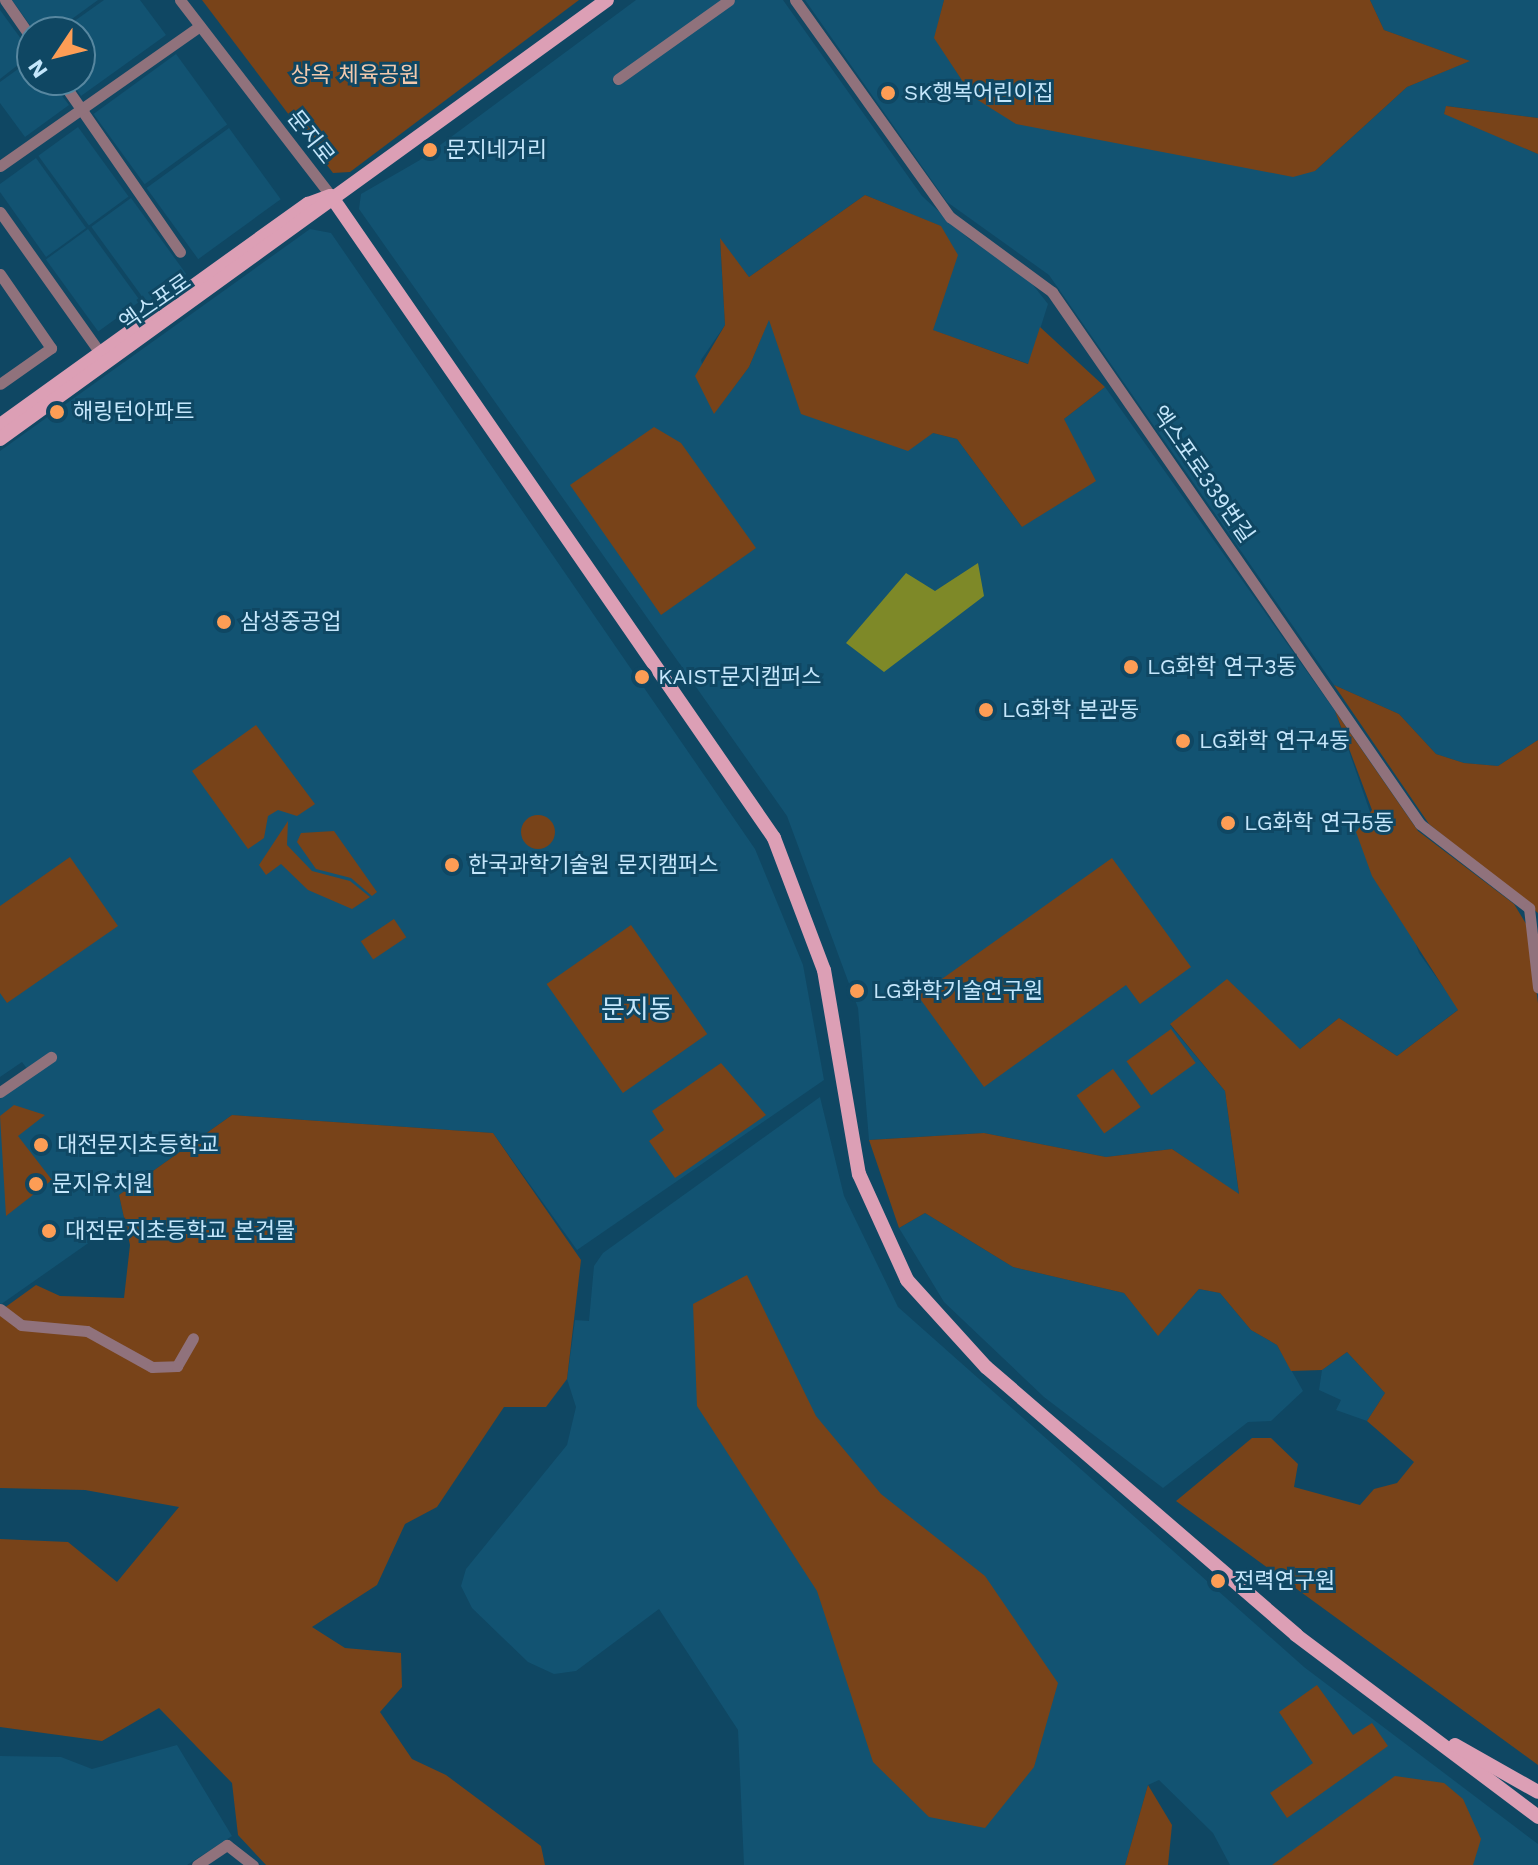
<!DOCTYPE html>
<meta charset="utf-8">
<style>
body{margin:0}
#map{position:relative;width:1538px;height:1865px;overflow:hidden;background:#0f4763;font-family:"Work Sans","Noto Sans KR",sans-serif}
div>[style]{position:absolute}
.built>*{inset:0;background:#125372;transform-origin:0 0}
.green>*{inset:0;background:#784319;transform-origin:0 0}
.round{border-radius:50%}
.water>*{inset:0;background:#7e8928}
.minor>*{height:11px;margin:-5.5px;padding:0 5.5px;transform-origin:5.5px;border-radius:5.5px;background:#90727c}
.major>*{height:14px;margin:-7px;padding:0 7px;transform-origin:7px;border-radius:7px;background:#dc9fb5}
.dots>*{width:22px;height:22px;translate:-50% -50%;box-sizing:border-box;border:4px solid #0f4763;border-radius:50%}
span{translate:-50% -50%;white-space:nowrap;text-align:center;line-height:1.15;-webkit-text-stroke:6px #0f4763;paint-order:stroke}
.park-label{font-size:22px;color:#f2c9ad}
.poi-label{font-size:22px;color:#c4e6fb}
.left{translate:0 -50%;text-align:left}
.street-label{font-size:22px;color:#c4e6fb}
.quarter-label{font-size:26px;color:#c4e6fb}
.north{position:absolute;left:16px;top:16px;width:80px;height:80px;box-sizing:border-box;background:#0f4763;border:2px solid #5787a0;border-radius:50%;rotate:235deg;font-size:22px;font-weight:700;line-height:32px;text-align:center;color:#c4e6fb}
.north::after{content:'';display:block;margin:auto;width:28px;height:36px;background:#fd9d55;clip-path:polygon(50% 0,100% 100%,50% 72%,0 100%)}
</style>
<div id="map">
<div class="built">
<div style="clip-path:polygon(12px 0,98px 0,54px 32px,35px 32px)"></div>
<div style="clip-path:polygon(104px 0,140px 0,166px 35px,81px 96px,70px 80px,80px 80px,80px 32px,59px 32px)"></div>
<div style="clip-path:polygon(636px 0,724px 0,612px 81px,615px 85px,734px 0,783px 0,922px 196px,969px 239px,1022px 271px,1048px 304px,1029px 364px,932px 330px,946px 235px,940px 226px,865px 195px,749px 277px,720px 240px,725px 325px,701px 360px,714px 413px,749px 367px,769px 319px,933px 433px,957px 439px,1022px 527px,1064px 419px,1105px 387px,1335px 711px,1419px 953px,1459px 1009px,1397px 1056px,1339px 1018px,1300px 1049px,1170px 1025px,1225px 1091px,1239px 1195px,1172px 1149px,1106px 1157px,984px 1133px,869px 1140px,858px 1008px,787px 816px,359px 209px,361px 194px,420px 160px)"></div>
<div style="clip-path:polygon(805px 0,944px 0,935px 38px,973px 97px,1315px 171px,1407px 87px,1469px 61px,1384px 30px,1370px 0,1538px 0,1538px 118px,1447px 106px,1444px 113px,1538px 154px,1538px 740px,1498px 766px,1464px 763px,1436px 754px,1399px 714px,1334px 685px,1049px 275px,947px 202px)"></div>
<div style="clip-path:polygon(0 10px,32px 54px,0 79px)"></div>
<div style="left:176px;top:54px;width:87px;height:102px;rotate:54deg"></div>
<div style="clip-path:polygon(32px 59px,32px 80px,50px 80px,69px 105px,25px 137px,0 103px,0 82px)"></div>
<div style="left:78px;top:127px;width:86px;height:49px;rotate:54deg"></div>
<div style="left:229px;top:128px;width:88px;height:102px;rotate:54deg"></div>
<div style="clip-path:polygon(36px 158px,86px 228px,46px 257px,0 192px,0 184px)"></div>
<div style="left:131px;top:198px;width:94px;height:49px;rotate:54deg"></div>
<div style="left:88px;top:229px;width:89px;height:52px;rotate:54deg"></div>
<div style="clip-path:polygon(310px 229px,331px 233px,755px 849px,803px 965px,824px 1080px,577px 1250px,493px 1133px,232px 1115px,119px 1195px,124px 1218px,0 1305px,0 1096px,31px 1074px,22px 1062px,0 1077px,0 451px)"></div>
<div style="clip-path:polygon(820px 1097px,844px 1196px,898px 1307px,1304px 1667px,1538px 1844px,1538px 1865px,1230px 1865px,1213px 1833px,1159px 1780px,1148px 1785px,1125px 1865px,744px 1865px,738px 1730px,659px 1609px,576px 1671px,554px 1674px,528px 1662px,472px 1608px,461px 1586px,466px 1569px,567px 1445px,576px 1407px,567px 1379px,575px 1320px,589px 1321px,594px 1266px,603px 1253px)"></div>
<div style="clip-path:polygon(925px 1213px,1013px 1267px,1124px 1293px,1158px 1335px,1199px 1289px,1220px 1293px,1251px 1330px,1277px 1345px,1303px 1391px,1271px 1421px,1248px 1422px,1163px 1488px,1044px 1397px,944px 1302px,899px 1228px)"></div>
<div style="clip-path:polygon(1347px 1352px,1385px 1393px,1367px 1421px,1336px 1410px,1341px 1400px,1319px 1390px,1322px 1370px)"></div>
<div style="clip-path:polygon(177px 1745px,232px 1836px,187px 1865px,0 1865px,0 1756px,61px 1757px,92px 1769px)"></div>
</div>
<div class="green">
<div style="clip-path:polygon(202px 0,579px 0,350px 172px,333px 173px)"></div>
<div style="clip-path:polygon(944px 0,1370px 0,1384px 30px,1470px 61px,1407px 87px,1315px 171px,1293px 177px,1016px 124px,973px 97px,934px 38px)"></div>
<div style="clip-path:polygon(1446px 106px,1538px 118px,1538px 154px,1444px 114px)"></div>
<div style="clip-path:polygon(865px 195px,941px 226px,958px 255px,933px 330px,1028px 364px,1040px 327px,1105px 387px,1064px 419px,1096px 481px,1022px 527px,957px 439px,933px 433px,908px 451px,801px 414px,769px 320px,749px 367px,714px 414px,695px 376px,725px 325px,720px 238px,749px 277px)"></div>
<div style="clip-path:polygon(654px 427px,681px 443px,756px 548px,661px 615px,570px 485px)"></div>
<div style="clip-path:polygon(1334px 685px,1399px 714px,1436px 754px,1464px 763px,1498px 766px,1538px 740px,1538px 913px,1429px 824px)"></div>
<div style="clip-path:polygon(1335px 711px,1418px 831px,1514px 904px,1528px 927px,1538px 1003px,1538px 1765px,1176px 1501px,1252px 1438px,1271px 1438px,1298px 1464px,1294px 1487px,1360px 1505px,1374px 1489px,1397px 1483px,1414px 1462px,1367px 1421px,1385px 1393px,1347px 1352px,1322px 1370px,1291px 1371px,1277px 1345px,1251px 1330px,1220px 1293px,1199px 1289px,1158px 1336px,1124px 1293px,1013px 1267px,925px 1213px,899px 1228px,869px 1140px,984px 1133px,1106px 1157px,1172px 1149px,1239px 1194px,1225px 1091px,1170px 1024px,1227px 979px,1300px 1049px,1339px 1018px,1397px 1056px,1458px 1010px,1372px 876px,1356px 832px,1372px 810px)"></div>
<div style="clip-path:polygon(256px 725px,315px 804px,297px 816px,278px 810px,268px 816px,264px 838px,248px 849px,192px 771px)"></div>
<div class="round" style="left:521px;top:815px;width:34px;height:34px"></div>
<div style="clip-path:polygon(288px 821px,287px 845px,312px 871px,350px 881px,370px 897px,352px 909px,308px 890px,281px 864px,266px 875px,259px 865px)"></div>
<div style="clip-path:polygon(334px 831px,377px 892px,372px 896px,351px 878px,316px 869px,297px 842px,301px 833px)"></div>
<div style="clip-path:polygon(70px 857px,118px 926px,7px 1003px,0 993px,0 906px)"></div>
<div style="clip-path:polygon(1112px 858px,1191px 967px,1140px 1004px,1126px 985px,984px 1087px,918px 996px)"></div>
<div style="left:394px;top:919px;width:22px;height:40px;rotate:56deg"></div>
<div style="left:631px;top:925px;width:133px;height:103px;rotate:55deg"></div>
<div style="left:1171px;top:1029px;width:42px;height:55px;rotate:54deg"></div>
<div style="clip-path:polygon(721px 1063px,766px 1115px,675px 1178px,649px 1141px,664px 1130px,652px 1111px)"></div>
<div style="left:1113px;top:1069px;width:47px;height:45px;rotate:54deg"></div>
<div style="clip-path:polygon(14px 1105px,45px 1115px,18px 1136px,52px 1180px,6px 1216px,0 1116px)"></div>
<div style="clip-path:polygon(232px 1115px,493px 1133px,581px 1260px,567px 1379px,546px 1407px,504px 1407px,437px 1507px,405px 1524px,377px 1585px,312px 1627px,345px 1648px,401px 1653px,402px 1687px,380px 1712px,412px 1759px,446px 1775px,541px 1846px,545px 1865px,266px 1865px,238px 1835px,232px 1783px,159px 1708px,102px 1741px,0 1727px,0 1539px,68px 1542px,117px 1582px,179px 1507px,85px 1490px,0 1488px,0 1311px,36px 1285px,60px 1296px,124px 1298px,130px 1245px,119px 1195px)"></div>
<div style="clip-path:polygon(747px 1275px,816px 1416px,881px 1494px,985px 1576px,1058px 1683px,1034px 1767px,985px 1828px,929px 1817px,873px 1762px,817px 1591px,697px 1406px,693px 1304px)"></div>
<div style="clip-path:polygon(1317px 1685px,1353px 1735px,1372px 1723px,1388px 1746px,1287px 1818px,1270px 1793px,1313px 1763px,1279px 1712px)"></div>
<div style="clip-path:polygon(1395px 1776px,1444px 1783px,1463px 1799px,1481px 1839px,1473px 1865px,1272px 1865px)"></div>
<div style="clip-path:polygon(1148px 1785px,1172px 1825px,1168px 1865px,1125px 1865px)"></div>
</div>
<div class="water">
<div style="clip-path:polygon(978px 563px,984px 596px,884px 672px,846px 643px,906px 573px,935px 591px)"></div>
</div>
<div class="minor">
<div style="left:5px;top:0;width:47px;rotate:55.3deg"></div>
<div style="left:180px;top:0;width:247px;rotate:52.4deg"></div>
<div style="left:795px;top:0;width:267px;rotate:54.5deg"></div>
<div style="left:950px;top:217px;width:127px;rotate:36.3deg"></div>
<div style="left:1052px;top:292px;width:647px;rotate:55.33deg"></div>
<div style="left:1420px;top:824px;width:138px;rotate:37.6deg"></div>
<div style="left:1529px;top:908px;width:80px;rotate:83.5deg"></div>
<div style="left:618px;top:79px;width:136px;rotate:-35.4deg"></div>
<div style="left:61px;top:80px;width:209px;rotate:55.3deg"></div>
<div style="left:0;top:166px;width:244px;rotate:-35deg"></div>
<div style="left:0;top:212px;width:174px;rotate:54.6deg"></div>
<div style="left:0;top:274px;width:90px;rotate:55.4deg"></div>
<div style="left:51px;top:348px;width:62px;rotate:144.8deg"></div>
<div style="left:0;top:1092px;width:62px;rotate:-34.5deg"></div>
<div style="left:0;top:1309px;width:26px;rotate:37deg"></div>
<div style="left:21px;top:1325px;width:66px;rotate:5.2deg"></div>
<div style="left:87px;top:1331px;width:74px;rotate:29deg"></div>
<div style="left:152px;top:1367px;width:25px;rotate:-2deg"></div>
<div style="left:177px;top:1366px;width:32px;rotate:-60deg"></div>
<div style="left:197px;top:1865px;width:36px;rotate:-34deg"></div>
<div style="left:227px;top:1845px;width:33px;rotate:38deg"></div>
</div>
<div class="major">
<div style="left:331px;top:196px;width:780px;rotate:55.39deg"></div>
<div style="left:774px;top:838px;width:141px;rotate:69.3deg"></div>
<div style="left:824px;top:970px;width:207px;rotate:80.3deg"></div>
<div style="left:859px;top:1174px;width:116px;rotate:65.6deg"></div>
<div style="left:907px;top:1280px;width:118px;rotate:47.8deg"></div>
<div style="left:986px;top:1367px;width:410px;rotate:40.8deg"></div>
<div style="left:1296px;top:1635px;width:303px;rotate:36.9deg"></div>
<div style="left:0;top:425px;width:379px;rotate:-35.7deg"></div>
<div style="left:308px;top:204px;width:23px;rotate:-20deg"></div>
<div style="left:0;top:439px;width:749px;rotate:-35.88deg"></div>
<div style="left:1455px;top:1745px;width:95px;rotate:29.5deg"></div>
</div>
<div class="dots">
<div style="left:888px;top:93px;background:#fd9d55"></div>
<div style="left:430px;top:150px;background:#fd9d55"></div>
<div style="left:57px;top:412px;background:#fd9d55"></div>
<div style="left:224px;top:622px;background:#fd9d55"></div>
<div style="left:1131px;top:667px;background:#fd9d55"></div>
<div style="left:642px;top:677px;background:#fd9d55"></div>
<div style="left:986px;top:710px;background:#fd9d55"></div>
<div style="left:1183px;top:741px;background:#fd9d55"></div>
<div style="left:1228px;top:823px;background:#fd9d55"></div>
<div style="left:452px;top:865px;background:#fd9d55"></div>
<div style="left:857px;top:991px;background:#fd9d55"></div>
<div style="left:41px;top:1145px;background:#fd9d55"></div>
<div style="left:36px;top:1184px;background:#fd9d55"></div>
<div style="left:49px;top:1231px;background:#fd9d55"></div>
<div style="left:1218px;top:1581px;background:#fd9d55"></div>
</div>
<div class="park-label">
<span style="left:355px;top:75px">상옥 체육공원</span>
</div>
<div class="poi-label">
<span class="left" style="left:904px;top:93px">SK행복어린이집</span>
<span class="left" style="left:446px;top:150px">문지네거리</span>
<span class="left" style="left:73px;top:412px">해링턴아파트</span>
<span class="left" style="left:240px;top:622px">삼성중공업</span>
<span class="left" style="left:1147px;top:667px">LG화학 연구3동</span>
<span class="left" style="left:658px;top:677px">KAIST문지캠퍼스</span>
<span class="left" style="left:1002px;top:710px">LG화학 본관동</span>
<span class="left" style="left:1199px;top:741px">LG화학 연구4동</span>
<span class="left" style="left:1244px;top:823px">LG화학 연구5동</span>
<span class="left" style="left:468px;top:865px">한국과학기술원 문지캠퍼스</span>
<span class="left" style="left:873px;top:991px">LG화학기술연구원</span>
<span class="left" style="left:57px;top:1145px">대전문지초등학교</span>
<span class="left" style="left:52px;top:1184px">문지유치원</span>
<span class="left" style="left:65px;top:1231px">대전문지초등학교 본건물</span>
<span class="left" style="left:1234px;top:1581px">전력연구원</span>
</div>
<div class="street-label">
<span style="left:311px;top:137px;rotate:52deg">문지로</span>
<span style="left:155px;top:302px;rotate:-35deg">엑스포로</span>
<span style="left:1203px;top:474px;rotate:55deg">엑스포로339번길</span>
</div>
<div class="quarter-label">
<span style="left:637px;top:1010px">문지동</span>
</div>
<div class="north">N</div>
</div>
